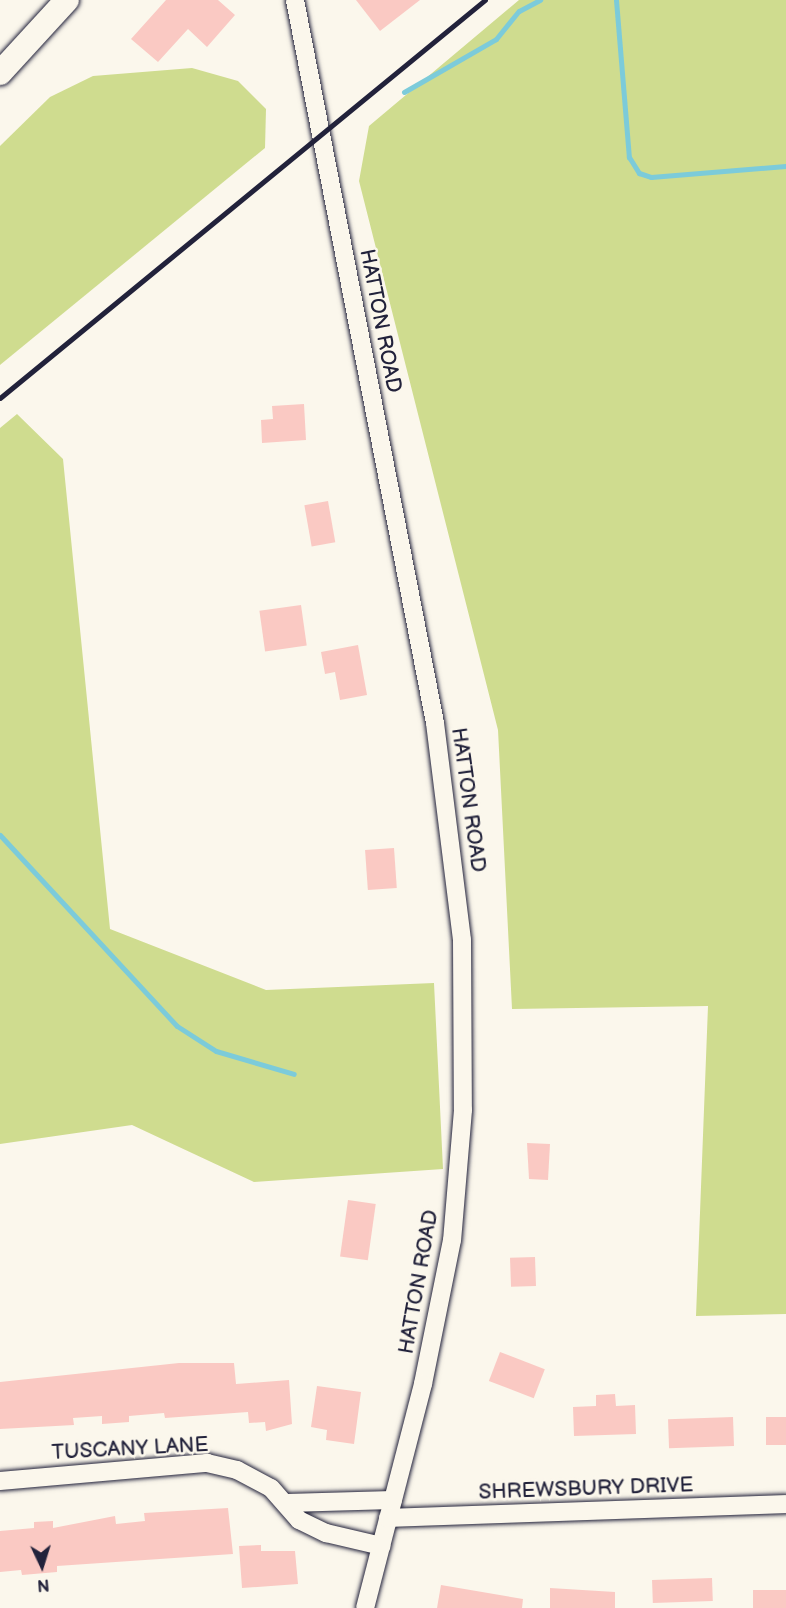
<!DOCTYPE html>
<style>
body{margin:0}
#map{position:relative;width:786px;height:1608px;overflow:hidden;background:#fbf7ec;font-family:"Balsamiq Sans",sans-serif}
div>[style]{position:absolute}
.green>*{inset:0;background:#cfdc8f}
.stream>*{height:5px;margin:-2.5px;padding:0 2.5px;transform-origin:2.5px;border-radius:2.5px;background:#7ccbda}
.building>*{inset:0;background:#fac9c3;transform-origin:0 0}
.roads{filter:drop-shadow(0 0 2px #22223b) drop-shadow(0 0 2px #22223b)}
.minor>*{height:18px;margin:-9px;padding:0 9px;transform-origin:9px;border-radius:9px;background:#fbf7ec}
.tertiary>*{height:24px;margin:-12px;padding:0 12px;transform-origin:12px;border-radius:12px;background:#fbf7ec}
.rail>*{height:4.5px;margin:-2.25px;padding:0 2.25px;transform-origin:2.25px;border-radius:2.25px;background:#22223b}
span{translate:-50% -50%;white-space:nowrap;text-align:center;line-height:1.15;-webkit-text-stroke:5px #fbf7ec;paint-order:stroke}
.street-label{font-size:21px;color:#22223b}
.north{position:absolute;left:12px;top:1536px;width:60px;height:60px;-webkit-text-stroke:4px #fbf7ec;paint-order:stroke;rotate:176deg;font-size:16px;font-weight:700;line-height:24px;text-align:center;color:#22223b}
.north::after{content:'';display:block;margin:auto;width:21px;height:27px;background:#22223b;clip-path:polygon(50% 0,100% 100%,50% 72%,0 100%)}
</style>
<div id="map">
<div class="green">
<div style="clip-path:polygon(519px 0,786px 0,786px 1314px,696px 1316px,708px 1006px,512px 1009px,498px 730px,359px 181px,369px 126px)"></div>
<div style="clip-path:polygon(192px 68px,238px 81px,266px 109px,265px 148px,0 365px,0 146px,50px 97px,93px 76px)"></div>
<div style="clip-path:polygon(17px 414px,63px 459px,110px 929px,266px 990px,434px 983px,443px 1169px,254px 1182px,132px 1125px,0 1144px,0 428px)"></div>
</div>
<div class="stream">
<div style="left:616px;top:0;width:158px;rotate:85.3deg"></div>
<div style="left:629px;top:157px;width:19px;rotate:58deg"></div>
<div style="left:639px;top:173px;width:13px;rotate:18deg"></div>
<div style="left:651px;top:177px;width:135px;rotate:-4.7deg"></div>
<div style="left:404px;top:92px;width:106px;rotate:-29.9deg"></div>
<div style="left:496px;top:39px;width:36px;rotate:-51deg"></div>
<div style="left:519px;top:11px;width:24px;rotate:-28deg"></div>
<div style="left:0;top:835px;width:260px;rotate:47.2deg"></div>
<div style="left:177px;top:1026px;width:46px;rotate:32.7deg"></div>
<div style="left:216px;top:1051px;width:81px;rotate:16.4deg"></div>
</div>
<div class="building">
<div style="clip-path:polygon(166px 0,218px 0,235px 15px,207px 47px,188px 29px,158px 62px,131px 39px)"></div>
<div style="clip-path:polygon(356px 0,420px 0,380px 31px)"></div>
<div style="clip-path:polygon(304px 404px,306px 440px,262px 443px,261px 420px,273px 419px,272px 406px)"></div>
<div style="left:328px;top:501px;width:42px;height:24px;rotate:80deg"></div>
<div style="left:301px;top:605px;width:41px;height:42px;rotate:82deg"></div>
<div style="clip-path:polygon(358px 645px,367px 695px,340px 700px,335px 672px,325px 674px,321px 652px)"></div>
<div style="left:394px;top:848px;width:40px;height:29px;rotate:86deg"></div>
<div style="clip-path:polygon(527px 1143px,550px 1144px,548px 1180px,529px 1179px)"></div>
<div style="left:348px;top:1200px;width:28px;height:57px;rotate:8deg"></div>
<div style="left:535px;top:1257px;width:29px;height:25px;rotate:88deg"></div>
<div style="left:500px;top:1352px;width:48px;height:31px;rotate:21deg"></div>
<div style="clip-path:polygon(179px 1363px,234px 1363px,236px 1384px,289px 1380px,292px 1424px,266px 1431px,265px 1422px,249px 1423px,248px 1412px,165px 1418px,164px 1413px,129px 1416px,129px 1422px,102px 1424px,102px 1416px,73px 1418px,74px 1425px,0 1429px,0 1382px)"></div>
<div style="clip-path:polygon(317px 1386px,361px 1392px,354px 1444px,326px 1440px,327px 1430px,311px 1427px)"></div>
<div style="clip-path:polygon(615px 1394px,616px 1406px,635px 1405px,636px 1434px,574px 1436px,573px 1407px,596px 1406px,596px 1395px)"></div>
<div style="left:733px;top:1417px;width:29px;height:65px;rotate:88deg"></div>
<div style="left:766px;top:1417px;width:20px;height:28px"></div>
<div style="clip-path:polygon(228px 1508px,233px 1554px,57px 1566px,57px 1572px,22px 1575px,21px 1570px,0 1572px,0 1531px,34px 1528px,34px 1522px,53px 1521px,53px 1528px,115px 1516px,116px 1524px,145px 1521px,144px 1513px)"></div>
<div style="clip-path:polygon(261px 1545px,261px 1551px,295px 1551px,298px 1584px,242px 1588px,239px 1546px)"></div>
<div style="left:712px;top:1578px;width:23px;height:60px;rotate:88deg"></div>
<div style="clip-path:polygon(441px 1585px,523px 1599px,522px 1608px,437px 1608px)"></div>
<div style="clip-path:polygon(550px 1588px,615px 1592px,615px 1608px,550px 1608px)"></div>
<div style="left:786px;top:1590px;width:18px;height:33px;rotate:90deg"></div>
</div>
<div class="roads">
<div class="minor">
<div style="left:295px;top:0;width:736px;rotate:79.04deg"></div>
<div style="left:435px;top:723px;width:219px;rotate:82.9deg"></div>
<div style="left:462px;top:940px;width:170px;rotate:89.7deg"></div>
<div style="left:463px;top:1110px;width:130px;rotate:94.8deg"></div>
<div style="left:452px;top:1240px;width:147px;rotate:101.4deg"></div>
<div style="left:423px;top:1384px;width:231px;rotate:104.5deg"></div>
<div style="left:0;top:1481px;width:208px;rotate:-5deg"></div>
<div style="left:207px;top:1463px;width:31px;rotate:13deg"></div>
<div style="left:237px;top:1470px;width:38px;rotate:28deg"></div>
<div style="left:271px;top:1488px;width:43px;rotate:48.8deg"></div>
<div style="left:299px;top:1520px;width:30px;rotate:26deg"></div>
<div style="left:326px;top:1533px;width:57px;rotate:13.3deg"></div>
<div style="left:287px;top:1503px;width:106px;rotate:-1.6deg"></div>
<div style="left:388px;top:1518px;width:398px;rotate:-2deg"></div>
</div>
<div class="tertiary">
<div style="left:0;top:73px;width:99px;rotate:-47.5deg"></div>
</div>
</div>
<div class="rail">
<div style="left:0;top:398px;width:627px;rotate:-39.37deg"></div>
</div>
<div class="street-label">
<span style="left:380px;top:321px;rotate:79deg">HATTON ROAD</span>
<span style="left:468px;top:800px;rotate:82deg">HATTON ROAD</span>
<span style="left:419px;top:1282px;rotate:-80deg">HATTON ROAD</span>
<span style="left:130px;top:1449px;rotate:-3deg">TUSCANY LANE</span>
<span style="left:586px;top:1489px;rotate:-2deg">SHREWSBURY DRIVE</span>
</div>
<div class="north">N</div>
</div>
